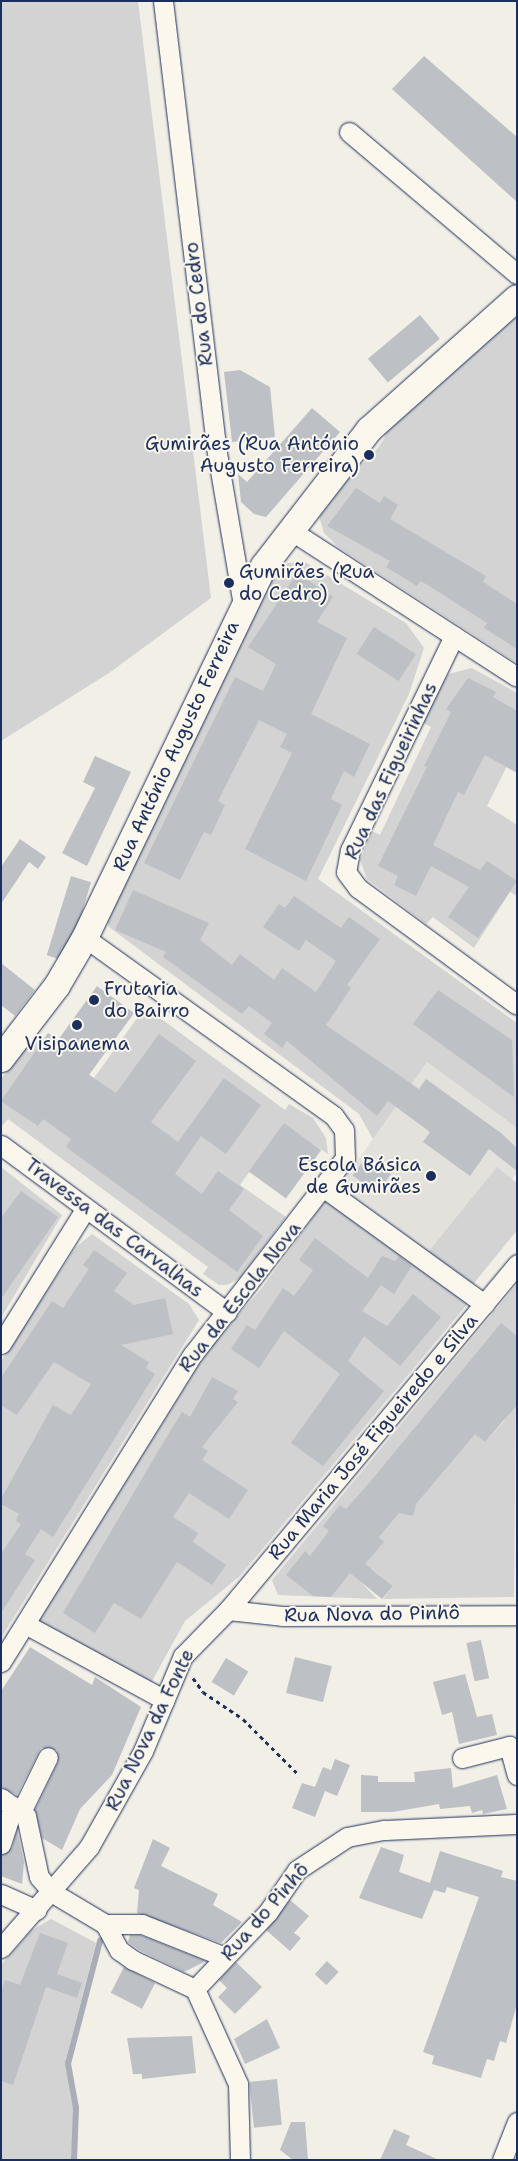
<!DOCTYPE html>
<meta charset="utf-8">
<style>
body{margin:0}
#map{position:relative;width:518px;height:2161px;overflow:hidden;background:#f2efe6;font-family:"Shantell Sans",sans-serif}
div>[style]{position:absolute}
.built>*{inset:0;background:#e2e1dc}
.green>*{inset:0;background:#d2d3d2}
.stream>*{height:5.5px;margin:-2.75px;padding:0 2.75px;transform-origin:2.75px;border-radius:2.75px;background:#a9adb7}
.building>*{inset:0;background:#bdc0c4;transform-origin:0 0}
.path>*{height:3px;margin-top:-1.5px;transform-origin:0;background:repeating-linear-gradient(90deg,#1b2f5e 0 4px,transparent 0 8px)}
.roads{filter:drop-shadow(0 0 1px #1b2f5e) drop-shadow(0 0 1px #1b2f5e)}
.street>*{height:19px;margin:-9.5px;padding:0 9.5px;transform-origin:9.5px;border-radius:9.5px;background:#fbf7ec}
.secondary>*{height:26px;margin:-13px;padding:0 13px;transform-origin:13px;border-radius:13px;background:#fbf7ec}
.dots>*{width:14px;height:14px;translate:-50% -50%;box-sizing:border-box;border:2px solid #fbf7ec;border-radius:50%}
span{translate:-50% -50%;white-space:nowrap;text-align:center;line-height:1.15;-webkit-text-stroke:4px #fbf7ec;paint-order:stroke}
.street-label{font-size:19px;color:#1b2f5e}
.poi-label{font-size:19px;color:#1b2f5e}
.right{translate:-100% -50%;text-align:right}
.left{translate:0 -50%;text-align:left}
.frame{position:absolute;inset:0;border:2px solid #1b2f5e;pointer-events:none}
</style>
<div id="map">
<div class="built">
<div style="clip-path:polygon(427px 1062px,517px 1128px,517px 1173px,512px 1179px,517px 1183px,517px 1230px,470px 1288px,337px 1190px)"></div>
</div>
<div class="green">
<div style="clip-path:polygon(1px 1px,138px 1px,211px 598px,109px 673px,1px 741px)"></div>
<div style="clip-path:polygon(517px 310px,517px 663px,338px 547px,324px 533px,319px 516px,326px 501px,377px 449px,385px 437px,383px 430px)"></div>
<div style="clip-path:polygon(305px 562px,406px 623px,424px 648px,409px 694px,318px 879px,517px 1023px,517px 1128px,427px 1062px,373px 1139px,359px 1114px,109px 927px,106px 917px,275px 572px,288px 563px)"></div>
<div style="clip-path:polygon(472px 668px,517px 693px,517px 746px,487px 806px,517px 825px,517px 896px,510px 892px,474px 948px,433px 917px,426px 924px,367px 879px,360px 860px,372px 831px,380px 835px,431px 727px,422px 722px,448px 674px)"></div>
<div style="clip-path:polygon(145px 1007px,285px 1110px,289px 1104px,313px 1118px,326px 1138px,328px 1154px,284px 1124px,240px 1185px,286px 1217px,240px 1278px,227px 1285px,219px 1285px,203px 1274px,208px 1267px,8px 1119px,1px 1127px,1px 1079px,34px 1037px,94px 1078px)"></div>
<div style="clip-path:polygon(1px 1167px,62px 1215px,1px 1318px)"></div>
<div style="clip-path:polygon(497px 1167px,517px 1183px,517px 1230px,470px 1288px,425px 1256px)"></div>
<div style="clip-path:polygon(326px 1200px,470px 1301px,240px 1576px,185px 1621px,151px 1683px,39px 1621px,210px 1347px,261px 1289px)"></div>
<div style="clip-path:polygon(92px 1234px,189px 1304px,199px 1320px,1px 1638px,1px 1361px,76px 1247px)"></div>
<div style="clip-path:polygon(evenodd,517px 1284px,514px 1597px,383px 1599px,393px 1586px,372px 1569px,361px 1582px,377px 1599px,278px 1595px,272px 1580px,517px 1284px,491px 1408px,505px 1420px,485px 1442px,472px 1431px,491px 1408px)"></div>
<div style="clip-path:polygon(51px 1919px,96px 1943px,65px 2063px,75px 2111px,71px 2160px,1px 2160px,1px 1965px,32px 1930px)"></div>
</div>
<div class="stream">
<div style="left:74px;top:2160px;width:52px;rotate:-87.8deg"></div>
<div style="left:76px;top:2108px;width:45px;rotate:-100.3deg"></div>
<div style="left:68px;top:2064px;width:127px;rotate:-75.4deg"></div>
</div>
<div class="building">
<div style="clip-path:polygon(424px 56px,517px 137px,517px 202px,392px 89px)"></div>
<div style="left:420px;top:315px;width:31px;height:68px;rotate:50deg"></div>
<div style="clip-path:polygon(240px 370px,270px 387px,275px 437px,232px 442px,224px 372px)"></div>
<div style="clip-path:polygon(312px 408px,340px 432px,266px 517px,254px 514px,241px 502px,238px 474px,247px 482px)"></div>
<div style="clip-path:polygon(356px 488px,380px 503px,384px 496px,398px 505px,390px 519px,486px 576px,483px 582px,517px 604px,517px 649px,484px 628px,487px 623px,426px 584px,420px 581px,417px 586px,386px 567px,390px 561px,327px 526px)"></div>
<div style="clip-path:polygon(297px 573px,333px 597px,317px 622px,347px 638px,311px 714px,370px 744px,354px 777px,344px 771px,331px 799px,342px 805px,306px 881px,245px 849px,292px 753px,280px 747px,287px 734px,259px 720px,218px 801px,225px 805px,211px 835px,204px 832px,180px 880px,144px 863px,235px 677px,263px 691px,276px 664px,248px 647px)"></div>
<div style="left:374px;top:627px;width:50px;height:32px;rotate:33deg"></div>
<div style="clip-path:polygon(468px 678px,496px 692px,493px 697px,517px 711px,517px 773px,485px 755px,464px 795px,458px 792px,433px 845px,480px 870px,487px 861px,517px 881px,478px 938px,448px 917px,469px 887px,431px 866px,416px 896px,394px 885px,398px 876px,378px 866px,427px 767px,424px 766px,451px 712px,446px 709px)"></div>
<div style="clip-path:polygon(95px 756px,131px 772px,87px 866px,62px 853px,95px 788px,83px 782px)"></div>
<div style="clip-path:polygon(20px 839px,46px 857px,38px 869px,29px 862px,1px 904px,1px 867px)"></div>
<div style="left:71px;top:876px;width:21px;height:83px;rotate:17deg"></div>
<div style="clip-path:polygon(133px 890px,209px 923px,200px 940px,232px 965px,240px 954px,274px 980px,282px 968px,316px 992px,336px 961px,306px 940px,299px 951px,263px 927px,279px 904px,285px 908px,294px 896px,341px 928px,349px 917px,380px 939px,347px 985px,351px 988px,326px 1025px,419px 1089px,426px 1079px,501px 1133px,517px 1148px,517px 1171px,489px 1149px,470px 1176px,423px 1142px,430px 1132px,388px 1101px,377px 1116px,287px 1041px,282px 1048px,264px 1034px,272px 1023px,249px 1006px,242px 1014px,163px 957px,166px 952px,115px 930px)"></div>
<div style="clip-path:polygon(1px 963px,35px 990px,15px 1016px,1px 1005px)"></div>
<div style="clip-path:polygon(97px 986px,134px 1013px,89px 1075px,116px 1093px,159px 1034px,196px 1061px,151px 1122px,178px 1142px,224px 1078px,261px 1105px,226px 1154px,201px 1136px,175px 1174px,202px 1194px,218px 1171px,244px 1189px,229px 1210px,263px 1236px,237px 1272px,66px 1147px,71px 1139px,43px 1119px,38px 1126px,1px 1101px,48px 1033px,58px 1040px)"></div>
<div style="clip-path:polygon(438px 990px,512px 1040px,514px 1097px,413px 1024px)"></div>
<div style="left:284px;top:1123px;width:46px;height:60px;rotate:36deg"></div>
<div style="left:367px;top:1156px;width:30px;height:24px;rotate:37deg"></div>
<div style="clip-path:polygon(21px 1191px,58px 1217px,1px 1299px,1px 1218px)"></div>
<div style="clip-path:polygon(315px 1238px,368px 1278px,382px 1256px,395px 1261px,399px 1256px,412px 1266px,394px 1294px,381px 1285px,362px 1311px,387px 1326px,413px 1294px,441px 1317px,400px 1366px,364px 1336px,348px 1361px,384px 1391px,323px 1466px,291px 1443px,340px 1374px,284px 1331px,259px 1368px,231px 1349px,247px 1325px,255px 1330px,283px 1288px,294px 1296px,313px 1270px,299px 1260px)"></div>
<div style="clip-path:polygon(94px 1250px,127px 1273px,114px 1291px,134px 1305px,165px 1298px,173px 1334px,121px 1345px,149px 1362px,146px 1368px,155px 1374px,53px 1537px,41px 1529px,25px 1554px,35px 1560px,1px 1613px,1px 1554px,21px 1524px,16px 1521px,19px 1514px,1px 1504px,1px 1499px,53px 1405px,71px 1415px,91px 1384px,54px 1362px,17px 1415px,1px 1405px,1px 1378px,52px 1301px,63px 1308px,89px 1269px,83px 1265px)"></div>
<div style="clip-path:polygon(501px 1323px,517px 1336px,517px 1405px,485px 1442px,475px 1434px,416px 1504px,413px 1516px,399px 1513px,379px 1537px,384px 1542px,365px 1564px,393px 1586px,382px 1599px,350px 1573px,331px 1597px,313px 1596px,286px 1575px,305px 1551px,310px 1556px,329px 1531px,323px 1526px,340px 1505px,346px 1509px,370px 1482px)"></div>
<div style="clip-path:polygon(212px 1377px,238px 1391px,233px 1399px,238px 1402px,202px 1447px,208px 1451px,202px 1460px,248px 1490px,229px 1519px,189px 1493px,173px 1517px,198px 1533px,193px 1542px,226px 1565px,212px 1585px,177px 1562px,141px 1619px,114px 1603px,95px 1633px,63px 1613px,163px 1443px,182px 1412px,190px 1417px)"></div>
<div style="left:481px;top:1640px;width:39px;height:15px;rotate:78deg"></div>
<div style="clip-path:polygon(30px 1647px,92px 1685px,95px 1677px,141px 1707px,112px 1775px,80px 1809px,62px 1850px,42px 1838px,35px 1810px,58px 1762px,57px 1750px,41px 1748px,17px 1795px,1px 1787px,1px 1691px)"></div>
<div style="left:295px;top:1657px;width:38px;height:37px;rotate:14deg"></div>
<div style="left:226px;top:1658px;width:26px;height:28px;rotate:31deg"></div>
<div style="clip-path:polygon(465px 1674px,477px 1717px,492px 1714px,497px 1735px,459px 1744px,452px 1712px,442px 1715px,433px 1682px)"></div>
<div style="clip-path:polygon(335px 1759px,350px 1765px,337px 1796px,325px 1791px,315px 1817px,292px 1808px,302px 1783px,315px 1787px,323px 1767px,331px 1770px)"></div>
<div style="clip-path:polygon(451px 1768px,453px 1788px,497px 1775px,507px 1809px,483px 1814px,482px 1810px,472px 1813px,470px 1806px,440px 1809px,439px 1804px,393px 1812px,361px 1812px,361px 1775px,378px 1776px,378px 1782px,415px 1782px,414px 1772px)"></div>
<div style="clip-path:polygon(17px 1830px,24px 1862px,22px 1884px,1px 1876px,1px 1855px,12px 1848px)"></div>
<div style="clip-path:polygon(153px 1839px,170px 1848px,161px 1866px,218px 1894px,213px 1905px,242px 1922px,221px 1943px,137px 1913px,139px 1890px,134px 1888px)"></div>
<div style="clip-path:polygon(381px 1847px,404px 1855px,399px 1872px,430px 1883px,440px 1851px,503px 1871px,501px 1877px,517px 1881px,517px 2004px,506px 2043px,500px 2041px,494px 2061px,487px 2059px,481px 2078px,432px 2064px,434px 2056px,423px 2052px,479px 1897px,447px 1887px,445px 1893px,434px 1890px,422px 1919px,359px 1898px)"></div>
<div style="clip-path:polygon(290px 1900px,309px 1916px,294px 1933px,301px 1938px,290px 1951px,266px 1930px)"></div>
<div style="clip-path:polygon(40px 1933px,68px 1943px,57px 1974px,82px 1983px,77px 1998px,46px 1987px,13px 2085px,1px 2081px,1px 1993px,5px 1980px,20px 1985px)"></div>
<div style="clip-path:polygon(130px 1935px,140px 1935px,206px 1961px,184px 1972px,139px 1950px,128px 1942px)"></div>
<div style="left:327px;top:1961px;width:16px;height:18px;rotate:43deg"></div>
<div style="clip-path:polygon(236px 1962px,262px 1987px,235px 2014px,218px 1997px,227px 1988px,219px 1980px)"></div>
<div style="left:124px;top:1967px;width:35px;height:29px;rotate:27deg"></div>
<div style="clip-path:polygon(267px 2019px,280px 2048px,245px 2064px,234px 2039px)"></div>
<div style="clip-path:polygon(192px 2036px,196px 2073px,142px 2079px,142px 2074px,133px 2074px,127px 2038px)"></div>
<div style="left:277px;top:2079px;width:46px;height:28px;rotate:84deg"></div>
<div style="clip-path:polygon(291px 2122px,305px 2122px,308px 2160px,293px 2160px,280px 2150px)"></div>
<div style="clip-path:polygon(394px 2129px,410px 2136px,406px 2145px,439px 2160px,380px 2160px)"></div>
</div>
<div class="path">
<div style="left:193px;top:1678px;width:17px;rotate:54deg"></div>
<div style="left:203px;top:1692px;width:48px;rotate:34deg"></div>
<div style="left:243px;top:1719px;width:76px;rotate:45deg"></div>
</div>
<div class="roads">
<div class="street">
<div style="left:163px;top:1px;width:449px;rotate:83.2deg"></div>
<div style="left:216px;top:447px;width:160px;rotate:80.3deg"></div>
<div style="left:349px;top:132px;width:220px;rotate:40.2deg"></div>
<div style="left:290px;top:530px;width:270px;rotate:32.9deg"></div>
<div style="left:454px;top:636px;width:238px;rotate:115.9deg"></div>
<div style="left:350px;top:850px;width:22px;rotate:100deg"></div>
<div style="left:346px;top:872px;width:20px;rotate:53deg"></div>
<div style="left:358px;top:888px;width:197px;rotate:36.3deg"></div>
<div style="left:1px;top:1145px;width:281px;rotate:36.5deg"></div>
<div style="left:324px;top:1188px;width:198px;rotate:35.9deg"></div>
<div style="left:1px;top:1344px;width:160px;rotate:-58deg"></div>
<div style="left:228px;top:1610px;width:54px;rotate:6.3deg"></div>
<div style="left:282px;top:1616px;width:235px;rotate:-0.2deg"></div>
<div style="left:25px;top:1624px;width:159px;rotate:28.5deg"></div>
<div style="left:1px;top:1662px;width:363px;rotate:-58.1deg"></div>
<div style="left:193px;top:1354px;width:248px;rotate:-52.2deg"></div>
<div style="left:345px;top:1158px;width:28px;rotate:-92deg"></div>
<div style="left:344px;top:1130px;width:17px;rotate:-126deg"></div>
<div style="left:334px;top:1116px;width:306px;rotate:-144.4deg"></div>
<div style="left:462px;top:1758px;width:49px;rotate:-14.3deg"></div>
<div style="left:509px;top:1746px;width:30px;rotate:75deg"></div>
<div style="left:1px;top:1798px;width:31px;rotate:36deg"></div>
<div style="left:26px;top:1816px;width:62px;rotate:78deg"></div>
<div style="left:39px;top:1877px;width:21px;rotate:49deg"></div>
<div style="left:53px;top:1893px;width:61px;rotate:30.8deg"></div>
<div style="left:105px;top:1924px;width:30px;rotate:62deg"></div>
<div style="left:119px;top:1950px;width:17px;rotate:36deg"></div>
<div style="left:133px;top:1960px;width:68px;rotate:25.1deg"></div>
<div style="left:195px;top:1989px;width:104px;rotate:65.6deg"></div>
<div style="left:238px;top:2084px;width:76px;rotate:88.5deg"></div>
<div style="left:21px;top:1812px;width:61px;rotate:-63.9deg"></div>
<div style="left:1px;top:1844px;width:40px;rotate:-72deg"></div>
<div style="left:1px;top:1894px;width:39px;rotate:24deg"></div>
<div style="left:105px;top:1924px;width:37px"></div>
<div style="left:142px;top:1924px;width:89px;rotate:21.7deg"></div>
<div style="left:1px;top:1948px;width:134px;rotate:-48.9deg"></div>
<div style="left:89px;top:1847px;width:110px;rotate:-60.6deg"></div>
<div style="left:143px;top:1751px;width:103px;rotate:-67.2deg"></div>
<div style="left:183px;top:1656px;width:64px;rotate:-45.6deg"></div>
<div style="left:228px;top:1610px;width:451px;rotate:-50.1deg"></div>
<div style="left:195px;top:1989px;width:106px;rotate:-46.5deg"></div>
<div style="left:268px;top:1912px;width:51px;rotate:-55.4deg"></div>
<div style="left:297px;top:1870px;width:60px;rotate:-33.4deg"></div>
<div style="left:347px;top:1837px;width:38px;rotate:-11deg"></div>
<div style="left:384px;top:1830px;width:133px;rotate:-2.6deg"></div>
<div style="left:502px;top:2160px;width:41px;rotate:-68.5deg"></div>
</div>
<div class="secondary">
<div style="left:1px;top:1059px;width:92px;rotate:-52.5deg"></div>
<div style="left:57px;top:986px;width:56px;rotate:-59.7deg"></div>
<div style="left:85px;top:938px;width:413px;rotate:-64.3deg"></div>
<div style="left:264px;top:566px;width:172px;rotate:-52.3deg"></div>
<div style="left:369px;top:430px;width:198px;rotate:-41.7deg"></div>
</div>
</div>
<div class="dots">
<div style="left:369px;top:455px;background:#1b2f5e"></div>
<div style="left:229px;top:583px;background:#1b2f5e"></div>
<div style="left:94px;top:1000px;background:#1b2f5e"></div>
<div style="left:77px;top:1025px;background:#1b2f5e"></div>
<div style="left:431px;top:1176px;background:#1b2f5e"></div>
</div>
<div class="street-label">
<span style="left:199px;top:304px;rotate:-97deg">Rua do Cedro</span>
<span style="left:176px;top:746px;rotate:-65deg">Rua António Augusto Ferreira</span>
<span style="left:391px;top:771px;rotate:-65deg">Rua das Figueirinhas</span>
<span style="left:114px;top:1228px;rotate:37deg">Travessa das Carvalhas</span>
<span style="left:240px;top:1297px;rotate:-52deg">Rua da Escola Nova</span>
<span style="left:373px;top:1437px;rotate:-50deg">Rua Maria José Figueiredo e Silva</span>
<span style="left:372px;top:1614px;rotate:-1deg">Rua Nova do Pinhô</span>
<span style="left:150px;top:1730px;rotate:-64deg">Rua Nova da Fonte</span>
<span style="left:265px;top:1912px;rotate:-49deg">Rua do Pinhô</span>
</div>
<div class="poi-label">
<span class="right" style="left:359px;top:455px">Gumirães (Rua António<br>Augusto Ferreira)</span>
<span class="left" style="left:239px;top:583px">Gumirães (Rua<br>do Cedro)</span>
<span class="left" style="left:104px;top:1000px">Frutaria<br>do Bairro</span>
<span style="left:77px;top:1044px">Visipanema</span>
<span class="right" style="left:421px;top:1176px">Escola Básica<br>de Gumirães</span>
</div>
<div class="frame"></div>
</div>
